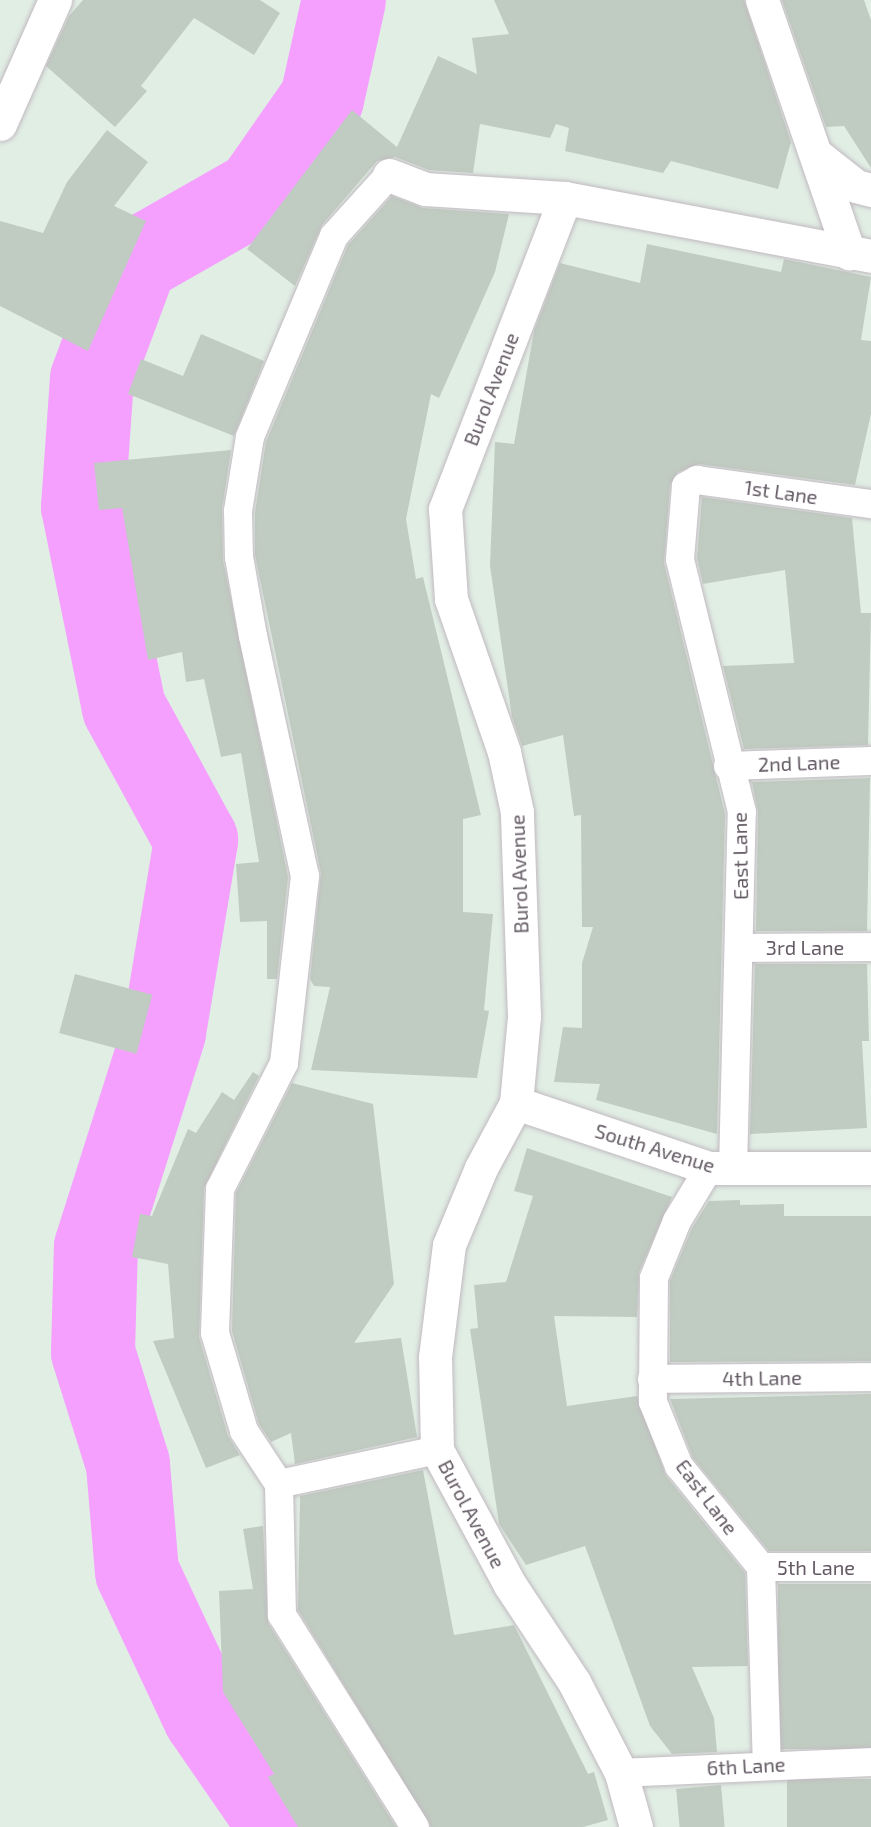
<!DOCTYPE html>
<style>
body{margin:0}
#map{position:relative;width:871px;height:1827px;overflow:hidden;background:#e1eee4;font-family:"Exo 2",sans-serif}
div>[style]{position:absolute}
.river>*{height:84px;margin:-42px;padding:0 42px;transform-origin:42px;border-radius:42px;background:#f5a0ff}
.building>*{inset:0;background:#c0ccc1;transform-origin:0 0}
.roads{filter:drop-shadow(0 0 2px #c1b9c1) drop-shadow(0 0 2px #c1b9c1)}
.pedestrian>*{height:28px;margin:-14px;padding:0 14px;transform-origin:14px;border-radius:14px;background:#fff}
.minor>*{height:33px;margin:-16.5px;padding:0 16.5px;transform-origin:16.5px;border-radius:16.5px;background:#fff}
.tertiary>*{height:33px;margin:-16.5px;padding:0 16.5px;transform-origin:16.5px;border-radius:16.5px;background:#fff}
span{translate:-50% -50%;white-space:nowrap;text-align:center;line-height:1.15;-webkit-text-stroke:4.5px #fff;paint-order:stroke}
.street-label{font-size:20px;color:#635a63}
</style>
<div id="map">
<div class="river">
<div style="left:281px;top:1827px;width:134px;rotate:-124.6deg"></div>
<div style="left:205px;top:1717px;width:160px;rotate:-115.1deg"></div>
<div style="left:137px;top:1572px;width:108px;rotate:-94.8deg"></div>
<div style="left:128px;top:1464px;width:117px;rotate:-107.4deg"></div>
<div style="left:93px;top:1352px;width:105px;rotate:-88.4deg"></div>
<div style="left:96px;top:1247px;width:225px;rotate:-72.4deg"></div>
<div style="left:164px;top:1032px;width:195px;rotate:-80.5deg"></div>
<div style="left:196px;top:840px;width:150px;rotate:-118.6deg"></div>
<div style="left:124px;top:708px;width:205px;rotate:-101.5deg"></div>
<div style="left:83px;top:507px;width:128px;rotate:-86deg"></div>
<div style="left:92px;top:379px;width:126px;rotate:-69.6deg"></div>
<div style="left:136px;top:261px;width:139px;rotate:-29.7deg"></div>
<div style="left:257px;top:192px;width:113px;rotate:-55deg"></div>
<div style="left:322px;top:99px;width:101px;rotate:-77.5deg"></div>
</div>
<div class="building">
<div style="clip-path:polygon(83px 0,260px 0,280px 13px,254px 55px,194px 18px,141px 86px,147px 91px,115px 127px,46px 66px,69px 16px)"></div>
<div style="clip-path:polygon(494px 0,744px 0,791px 142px,778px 189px,671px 161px,663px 173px,565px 151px,569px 128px,556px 124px,550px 138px,480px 124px,473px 173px,429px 170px,395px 157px,377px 161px,322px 225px,295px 286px,247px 249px,352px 110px,397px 147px,438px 56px,477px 74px,472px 38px,509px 34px)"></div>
<div style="clip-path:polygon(782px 0,864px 0,871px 20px,871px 168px,844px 126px,826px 127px)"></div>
<div style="clip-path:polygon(107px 130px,148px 162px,114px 206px,146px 221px,88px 351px,0 306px,0 221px,43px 233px,67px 182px)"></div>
<div style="clip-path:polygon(392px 196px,423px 208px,509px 214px,495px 272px,439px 398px,431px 394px,406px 519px,416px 579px,423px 577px,481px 815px,463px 819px,463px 912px,493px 914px,484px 1010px,489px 1011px,477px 1078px,311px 1070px,330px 987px,314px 986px,310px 979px,321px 873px,255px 555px,255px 512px,266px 442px,348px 245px)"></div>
<div style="clip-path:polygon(647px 244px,781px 272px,784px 259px,871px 277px,861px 340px,871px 341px,871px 414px,855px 485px,699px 464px,678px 472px,670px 485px,664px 563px,725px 814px,717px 1134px,596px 1100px,600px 1084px,554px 1082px,563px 1027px,582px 1028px,582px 963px,593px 927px,582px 927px,581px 815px,574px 816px,563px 735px,522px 746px,512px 717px,490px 566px,495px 442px,514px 444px,534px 331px,560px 263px,640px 283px)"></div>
<div style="clip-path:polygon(201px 334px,264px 361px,234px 436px,128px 394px,141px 359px,183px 376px)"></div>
<div style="clip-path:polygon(231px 450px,222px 509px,223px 560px,288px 877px,277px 979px,267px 979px,267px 921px,240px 922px,236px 864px,259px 862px,241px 753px,221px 757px,204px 679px,186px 682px,182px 652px,148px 660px,122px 508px,99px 510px,94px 463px)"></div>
<div style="clip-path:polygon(702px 497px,852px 518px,861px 613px,871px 613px,868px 745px,744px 749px,723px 666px,794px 663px,785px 570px,703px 584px,697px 558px)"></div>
<div style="clip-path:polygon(870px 778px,867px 931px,756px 931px,758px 812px,752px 782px)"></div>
<div style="clip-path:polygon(755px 964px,867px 964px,869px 1041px,862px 1041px,867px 1128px,750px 1134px)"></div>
<div style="left:75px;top:974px;width:80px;height:61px;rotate:15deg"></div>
<div style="clip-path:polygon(253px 1072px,259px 1076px,204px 1188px,199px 1337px,228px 1436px,240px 1455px,206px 1468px,153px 1341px,174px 1338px,168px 1264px,132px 1257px,140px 1214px,152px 1216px,188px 1129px,196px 1133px,222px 1092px,234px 1100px)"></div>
<div style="clip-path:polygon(292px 1083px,373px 1104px,394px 1284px,354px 1343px,401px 1338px,417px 1437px,295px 1464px,291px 1433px,271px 1442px,259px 1424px,232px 1331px,236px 1193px)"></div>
<div style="clip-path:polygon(527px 1148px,672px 1197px,639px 1272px,637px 1317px,554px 1316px,567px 1406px,637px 1396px,666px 1476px,745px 1573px,748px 1666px,692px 1667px,714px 1718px,717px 1752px,672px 1754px,650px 1726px,585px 1546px,526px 1565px,499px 1524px,470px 1329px,478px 1328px,474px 1285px,506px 1282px,533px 1196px,514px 1191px)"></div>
<div style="clip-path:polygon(740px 1200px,740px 1205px,784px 1204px,784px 1216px,871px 1216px,871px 1361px,670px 1362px,670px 1281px,692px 1228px,709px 1201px)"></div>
<div style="clip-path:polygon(871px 1394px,871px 1551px,769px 1551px,693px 1458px,670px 1399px)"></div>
<div style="clip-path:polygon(423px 1470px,454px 1635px,514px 1625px,588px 1774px,594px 1772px,608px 1820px,583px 1827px,431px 1827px,298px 1610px,300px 1496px)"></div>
<div style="clip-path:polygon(263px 1526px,268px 1623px,396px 1827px,298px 1827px,268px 1777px,274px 1774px,223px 1692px,219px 1591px,253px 1589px,243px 1529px)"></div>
<div style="left:778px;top:1584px;width:93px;height:165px"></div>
<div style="left:871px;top:1779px;width:48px;height:84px;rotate:90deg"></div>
<div style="left:721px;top:1785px;width:42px;height:45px;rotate:85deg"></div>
</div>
<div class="roads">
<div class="pedestrian">
<div style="left:389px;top:175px;width:82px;rotate:132deg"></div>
<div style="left:334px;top:236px;width:218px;rotate:112.7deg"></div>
<div style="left:250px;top:437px;width:75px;rotate:99.2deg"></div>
<div style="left:238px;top:511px;width:46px;rotate:88.8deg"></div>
<div style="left:239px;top:557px;width:80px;rotate:80deg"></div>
<div style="left:253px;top:636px;width:246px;rotate:77.8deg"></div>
<div style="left:305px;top:876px;width:188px;rotate:96.4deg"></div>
<div style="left:284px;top:1063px;width:141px;rotate:116.9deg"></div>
<div style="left:220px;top:1189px;width:144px;rotate:92deg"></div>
<div style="left:215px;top:1333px;width:102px;rotate:73.5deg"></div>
<div style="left:244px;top:1431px;width:64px;rotate:56.6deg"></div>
<div style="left:279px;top:1484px;width:162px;rotate:-12.1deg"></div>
<div style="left:728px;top:766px;width:143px;rotate:-2deg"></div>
<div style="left:740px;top:948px;width:131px;rotate:-0.4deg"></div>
<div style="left:709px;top:1168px;width:62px;rotate:121.1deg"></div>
<div style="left:677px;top:1221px;width:61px;rotate:112deg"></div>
<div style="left:654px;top:1278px;width:124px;rotate:90.5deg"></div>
<div style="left:653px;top:1402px;width:69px;rotate:67.9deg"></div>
<div style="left:679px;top:1466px;width:130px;rotate:50.9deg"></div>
<div style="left:761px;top:1567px;width:197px;rotate:88.3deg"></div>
<div style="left:733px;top:1170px;width:358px;rotate:-88.6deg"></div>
<div style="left:742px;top:812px;width:260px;rotate:-103.8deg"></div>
<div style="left:680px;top:559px;width:73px;rotate:-85.3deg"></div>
<div style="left:686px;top:486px;width:13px;rotate:-29deg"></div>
<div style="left:697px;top:480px;width:176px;rotate:7.9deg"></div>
<div style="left:652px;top:1379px;width:219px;rotate:-0.5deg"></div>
<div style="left:279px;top:1484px;width:131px;rotate:88.7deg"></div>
<div style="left:282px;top:1615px;width:250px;rotate:57.9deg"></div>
<div style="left:761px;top:1567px;width:110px"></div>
<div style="left:621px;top:1773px;width:250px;rotate:-2.5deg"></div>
</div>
<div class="minor">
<div style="left:762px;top:0;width:268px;rotate:71deg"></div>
<div style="left:0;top:124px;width:136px;rotate:-66.1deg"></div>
<div style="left:818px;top:156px;width:48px;rotate:38.3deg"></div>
<div style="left:856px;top:186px;width:16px;rotate:15deg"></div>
<div style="left:389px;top:175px;width:39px;rotate:21deg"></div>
<div style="left:425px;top:189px;width:140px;rotate:3.7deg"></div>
<div style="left:516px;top:1103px;width:204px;rotate:18.6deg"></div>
<div style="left:709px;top:1168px;width:162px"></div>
</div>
<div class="tertiary">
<div style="left:636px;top:1827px;width:56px;rotate:-105.5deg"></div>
<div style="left:621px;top:1773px;width:102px;rotate:-117.3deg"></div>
<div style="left:574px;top:1682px;width:116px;rotate:-123.4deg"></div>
<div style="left:510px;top:1585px;width:153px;rotate:-118.4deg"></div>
<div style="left:437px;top:1450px;width:93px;rotate:-91.2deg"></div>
<div style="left:435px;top:1357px;width:113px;rotate:-82.9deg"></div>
<div style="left:449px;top:1245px;width:83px;rotate:-67.4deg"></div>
<div style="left:481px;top:1168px;width:74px;rotate:-61.7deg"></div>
<div style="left:516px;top:1103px;width:87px;rotate:-84.7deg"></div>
<div style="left:524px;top:1016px;width:204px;rotate:-92deg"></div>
<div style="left:517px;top:812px;width:61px;rotate:-102.2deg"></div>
<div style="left:504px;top:752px;width:162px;rotate:-109.1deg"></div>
<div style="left:451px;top:599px;width:90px;rotate:-93.8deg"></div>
<div style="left:445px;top:509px;width:333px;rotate:-68.9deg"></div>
<div style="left:565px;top:198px;width:311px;rotate:10.7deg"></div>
</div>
</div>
<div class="street-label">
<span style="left:491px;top:389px;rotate:-69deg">Burol Avenue</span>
<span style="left:781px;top:492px;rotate:8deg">1st Lane</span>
<span style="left:799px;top:763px;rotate:-2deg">2nd Lane</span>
<span style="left:740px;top:856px;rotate:-91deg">East Lane</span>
<span style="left:519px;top:874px;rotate:-92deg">Burol Avenue</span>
<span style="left:805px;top:947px">3rd Lane</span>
<span style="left:655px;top:1148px;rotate:17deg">South Avenue</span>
<span style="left:762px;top:1378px;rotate:-1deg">4th Lane</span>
<span style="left:707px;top:1497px;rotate:53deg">East Lane</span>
<span style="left:472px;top:1514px;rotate:62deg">Burol Avenue</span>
<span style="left:816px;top:1567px">5th Lane</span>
<span style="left:746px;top:1766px;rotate:-3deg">6th Lane</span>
</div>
</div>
